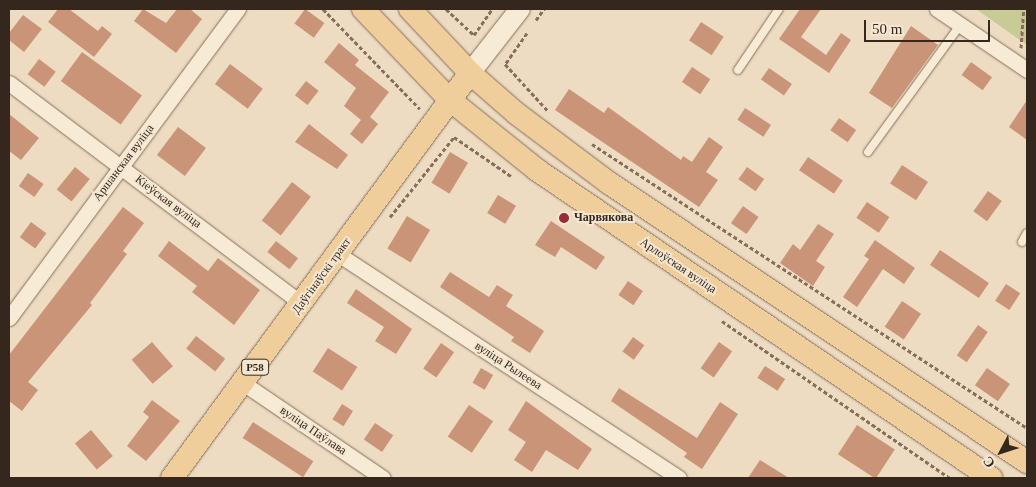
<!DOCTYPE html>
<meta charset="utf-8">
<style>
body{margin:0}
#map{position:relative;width:1036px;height:487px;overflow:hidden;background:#eddcc2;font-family:Georgia,serif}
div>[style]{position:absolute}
.green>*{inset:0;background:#c9cb96}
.building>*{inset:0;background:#ca9479;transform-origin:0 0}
.path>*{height:3px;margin-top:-1.5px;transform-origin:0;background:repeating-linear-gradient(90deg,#866e5a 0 4px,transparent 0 6.5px)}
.roads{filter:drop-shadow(0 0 1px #866e5a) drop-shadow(0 0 1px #866e5a)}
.service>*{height:8px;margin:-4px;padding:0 4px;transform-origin:4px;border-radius:4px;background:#f8ebd5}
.minor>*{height:15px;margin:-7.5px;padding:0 7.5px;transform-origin:7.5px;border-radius:7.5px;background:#f8ebd5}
.secondary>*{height:20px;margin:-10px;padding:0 10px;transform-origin:10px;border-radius:10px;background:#f8ebd5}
.primary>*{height:22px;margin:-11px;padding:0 11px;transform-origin:11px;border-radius:11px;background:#f0ce9b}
.dots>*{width:14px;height:14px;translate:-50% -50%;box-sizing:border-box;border:2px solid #f4e7d2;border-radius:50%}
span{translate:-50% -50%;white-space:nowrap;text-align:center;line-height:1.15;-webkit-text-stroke:4px #f4e7d2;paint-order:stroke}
.shield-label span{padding:1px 4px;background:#f4e7d2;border:1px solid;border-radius:4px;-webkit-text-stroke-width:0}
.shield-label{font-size:11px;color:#36271e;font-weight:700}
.street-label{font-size:12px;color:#36271e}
.poi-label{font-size:12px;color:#36271e;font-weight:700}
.left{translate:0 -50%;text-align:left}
.frame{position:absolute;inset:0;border:10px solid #36271e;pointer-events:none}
.north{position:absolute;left:976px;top:427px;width:50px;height:50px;-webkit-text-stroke:4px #f4e7d2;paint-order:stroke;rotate:230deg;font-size:14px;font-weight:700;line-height:20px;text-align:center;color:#36271e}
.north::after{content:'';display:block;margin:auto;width:18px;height:22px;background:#36271e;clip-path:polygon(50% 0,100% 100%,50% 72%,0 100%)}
.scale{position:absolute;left:864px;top:20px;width:126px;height:22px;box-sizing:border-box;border:2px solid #36271e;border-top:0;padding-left:6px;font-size:15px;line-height:18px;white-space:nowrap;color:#36271e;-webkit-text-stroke:4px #f4e7d2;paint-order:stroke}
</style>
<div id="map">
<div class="green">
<div style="clip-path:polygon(976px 9px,1027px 9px,1027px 45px)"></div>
</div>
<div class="building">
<div style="clip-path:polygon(58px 9px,69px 9px,98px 31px,102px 26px,112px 34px,94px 57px,48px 22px)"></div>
<div style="clip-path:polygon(143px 9px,166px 23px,177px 9px,190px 9px,202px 19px,176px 53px,134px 21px)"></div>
<div style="left:305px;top:9px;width:24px;height:18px;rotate:36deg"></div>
<div style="clip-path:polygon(800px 9px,821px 9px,801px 37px,826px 55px,841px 33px,851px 40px,829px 73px,779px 39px)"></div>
<div style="clip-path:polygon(23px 15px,42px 29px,24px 52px,9px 40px,9px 33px)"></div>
<div style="left:701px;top:22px;width:27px;height:22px;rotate:33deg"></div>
<div style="clip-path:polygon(911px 26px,938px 45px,892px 108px,869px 93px)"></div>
<div style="clip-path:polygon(339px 43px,359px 60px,355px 65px,389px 92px,370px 117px,378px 124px,362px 144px,350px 134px,361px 120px,344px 106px,356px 88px,324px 62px)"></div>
<div style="left:82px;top:52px;width:74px;height:36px;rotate:36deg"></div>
<div style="left:39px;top:59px;width:21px;height:19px;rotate:37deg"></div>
<div style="left:971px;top:62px;width:26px;height:16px;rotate:36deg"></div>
<div style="left:230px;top:64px;width:41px;height:25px;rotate:37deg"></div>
<div style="left:692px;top:67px;width:22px;height:18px;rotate:34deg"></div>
<div style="left:769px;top:68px;width:28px;height:14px;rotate:35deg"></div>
<div style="left:306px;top:81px;width:16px;height:18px;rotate:38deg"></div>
<div style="clip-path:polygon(569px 89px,604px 113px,608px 107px,681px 160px,683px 156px,692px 162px,709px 137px,723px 147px,706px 172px,718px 180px,699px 207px,555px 110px)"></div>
<div style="clip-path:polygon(1027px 100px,1027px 140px,1009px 127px)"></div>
<div style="left:745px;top:108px;width:31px;height:14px;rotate:33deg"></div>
<div style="clip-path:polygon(9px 114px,39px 138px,21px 160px,9px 151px)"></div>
<div style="left:839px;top:118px;width:21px;height:15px;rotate:35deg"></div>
<div style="clip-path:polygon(309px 124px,348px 155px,337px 169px,295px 142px)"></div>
<div style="left:178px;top:127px;width:35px;height:35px;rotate:37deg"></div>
<div style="left:450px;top:152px;width:21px;height:36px;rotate:31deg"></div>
<div style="left:808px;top:157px;width:42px;height:16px;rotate:34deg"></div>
<div style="left:902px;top:165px;width:31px;height:22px;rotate:33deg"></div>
<div style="left:75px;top:167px;width:19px;height:29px;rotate:39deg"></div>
<div style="left:747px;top:167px;width:21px;height:15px;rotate:35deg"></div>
<div style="left:28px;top:173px;width:19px;height:16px;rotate:35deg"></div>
<div style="left:292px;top:182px;width:24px;height:49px;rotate:38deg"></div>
<div style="left:988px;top:191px;width:17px;height:25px;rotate:36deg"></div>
<div style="left:498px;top:195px;width:21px;height:21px;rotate:31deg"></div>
<div style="left:867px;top:202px;width:27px;height:19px;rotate:34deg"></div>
<div style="left:743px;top:206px;width:19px;height:21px;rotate:35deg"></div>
<div style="clip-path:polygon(123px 207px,144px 223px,123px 251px,127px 254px,90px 303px,92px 305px,28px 382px,38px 390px,22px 411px,9px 401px,9px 355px)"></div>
<div style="left:407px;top:216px;width:27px;height:38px;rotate:31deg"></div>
<div style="clip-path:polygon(551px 221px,605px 257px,596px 270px,561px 247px,555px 257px,535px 245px)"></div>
<div style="left:31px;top:222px;width:19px;height:19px;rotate:36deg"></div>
<div style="clip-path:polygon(818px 224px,834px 234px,816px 261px,825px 267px,813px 286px,780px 263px,793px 244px,800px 250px)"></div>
<div style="clip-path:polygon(875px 240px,915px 268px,904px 284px,883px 269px,857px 307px,843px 297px,869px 259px,864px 256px)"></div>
<div style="clip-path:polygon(169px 241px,208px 271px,218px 258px,260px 290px,234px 325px,192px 292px,197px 286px,158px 256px)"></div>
<div style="left:276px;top:241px;width:28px;height:14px;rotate:38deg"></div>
<div style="left:940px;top:250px;width:59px;height:18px;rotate:34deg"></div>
<div style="clip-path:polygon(450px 272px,489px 297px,497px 285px,513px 295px,506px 306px,544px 331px,530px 353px,511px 341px,514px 337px,440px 287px)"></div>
<div style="left:628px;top:281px;width:18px;height:17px;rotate:34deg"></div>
<div style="left:1006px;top:284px;width:17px;height:20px;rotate:33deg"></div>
<div style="clip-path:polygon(356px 289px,412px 329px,396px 354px,375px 341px,384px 327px,347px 303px)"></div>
<div style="left:902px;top:301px;width:23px;height:31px;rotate:34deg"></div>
<div style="left:978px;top:325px;width:12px;height:37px;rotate:35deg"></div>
<div style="left:196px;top:336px;width:37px;height:16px;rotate:38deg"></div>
<div style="left:633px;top:337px;width:14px;height:18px;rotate:36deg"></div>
<div style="left:152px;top:342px;width:32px;height:27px;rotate:49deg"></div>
<div style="left:719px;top:342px;width:16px;height:32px;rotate:35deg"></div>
<div style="left:441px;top:343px;width:16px;height:31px;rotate:35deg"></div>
<div style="left:328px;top:348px;width:35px;height:28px;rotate:33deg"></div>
<div style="left:765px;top:366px;width:24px;height:14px;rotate:33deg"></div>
<div style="left:481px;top:368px;width:14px;height:17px;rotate:30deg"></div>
<div style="left:987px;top:368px;width:28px;height:21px;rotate:35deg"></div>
<div style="clip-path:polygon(619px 388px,697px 438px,720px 402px,738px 414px,702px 469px,684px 457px,687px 453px,611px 401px)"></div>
<div style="clip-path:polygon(152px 400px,180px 421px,146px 461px,127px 446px,149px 417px,143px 412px)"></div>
<div style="clip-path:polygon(526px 401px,592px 449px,578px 470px,546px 450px,532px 472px,514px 460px,526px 442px,508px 430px)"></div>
<div style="left:342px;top:404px;width:13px;height:18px;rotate:32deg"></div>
<div style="left:469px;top:405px;width:29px;height:38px;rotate:34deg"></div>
<div style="left:253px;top:422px;width:72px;height:19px;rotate:33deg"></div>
<div style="left:375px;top:423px;width:22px;height:20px;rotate:34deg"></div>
<div style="left:857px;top:425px;width:45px;height:35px;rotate:33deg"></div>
<div style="left:91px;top:430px;width:34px;height:21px;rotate:50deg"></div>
<div style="clip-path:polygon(760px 460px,789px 478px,748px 478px)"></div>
</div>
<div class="path">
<div style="left:323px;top:9px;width:139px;rotate:45.9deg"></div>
<div style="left:446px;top:9px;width:38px;rotate:43deg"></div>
<div style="left:474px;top:35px;width:32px;rotate:-55deg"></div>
<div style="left:536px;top:20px;width:14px;rotate:-54deg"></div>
<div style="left:527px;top:33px;width:38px;rotate:125deg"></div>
<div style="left:505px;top:64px;width:65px;rotate:47.5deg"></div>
<div style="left:1021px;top:48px;width:39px;rotate:-86deg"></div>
<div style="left:592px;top:144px;width:520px;rotate:33.14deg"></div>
<div style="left:390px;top:217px;width:102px;rotate:-51.3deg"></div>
<div style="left:454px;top:137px;width:69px;rotate:34.4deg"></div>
<div style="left:722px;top:321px;width:277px;rotate:34.6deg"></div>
</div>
<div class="roads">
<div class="service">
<div style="left:738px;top:70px;width:73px;rotate:-56.1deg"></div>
<div style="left:868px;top:152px;width:158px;rotate:-54deg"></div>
<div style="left:1022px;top:242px;width:10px;rotate:-61deg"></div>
</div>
<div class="minor">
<div style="left:937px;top:9px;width:109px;rotate:34.1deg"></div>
<div style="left:9px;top:83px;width:367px;rotate:37deg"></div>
<div style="left:338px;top:254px;width:408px;rotate:33.3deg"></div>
<div style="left:9px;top:318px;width:385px;rotate:-53.5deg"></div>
<div style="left:243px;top:383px;width:169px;rotate:34.2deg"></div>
</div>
<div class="secondary">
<div style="left:470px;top:73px;width:81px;rotate:-52deg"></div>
</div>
<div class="primary">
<div style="left:363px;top:9px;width:126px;rotate:46.3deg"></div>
<div style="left:450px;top:100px;width:112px;rotate:38.8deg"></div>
<div style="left:537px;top:170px;width:549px;rotate:34.15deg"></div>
<div style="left:410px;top:9px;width:88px;rotate:46.8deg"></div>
<div style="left:470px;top:73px;width:62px;rotate:41.1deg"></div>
<div style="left:517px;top:114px;width:115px;rotate:36.9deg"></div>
<div style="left:609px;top:183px;width:503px;rotate:33.72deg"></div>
<div style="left:172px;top:478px;width:503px;rotate:-53.65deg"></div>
</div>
</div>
<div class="dots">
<div style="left:564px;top:218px;background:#942b35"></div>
</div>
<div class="shield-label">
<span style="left:255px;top:367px">Р58</span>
</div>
<div class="street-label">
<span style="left:124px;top:163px;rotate:-53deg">Аршанская вуліца</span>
<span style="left:168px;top:202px;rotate:37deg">Кіеўская вуліца</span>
<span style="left:678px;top:266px;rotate:34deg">Арлоўская вуліца</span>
<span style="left:322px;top:276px;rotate:-54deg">Даўгінаўскі тракт</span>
<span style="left:508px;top:366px;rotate:33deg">вуліца Рылеева</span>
<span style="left:313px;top:431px;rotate:34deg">вуліца Паўлава</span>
</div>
<div class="poi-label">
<span class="left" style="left:574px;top:218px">Чарвякова</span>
</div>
<div class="frame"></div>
<div class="north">С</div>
<div class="scale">50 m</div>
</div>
